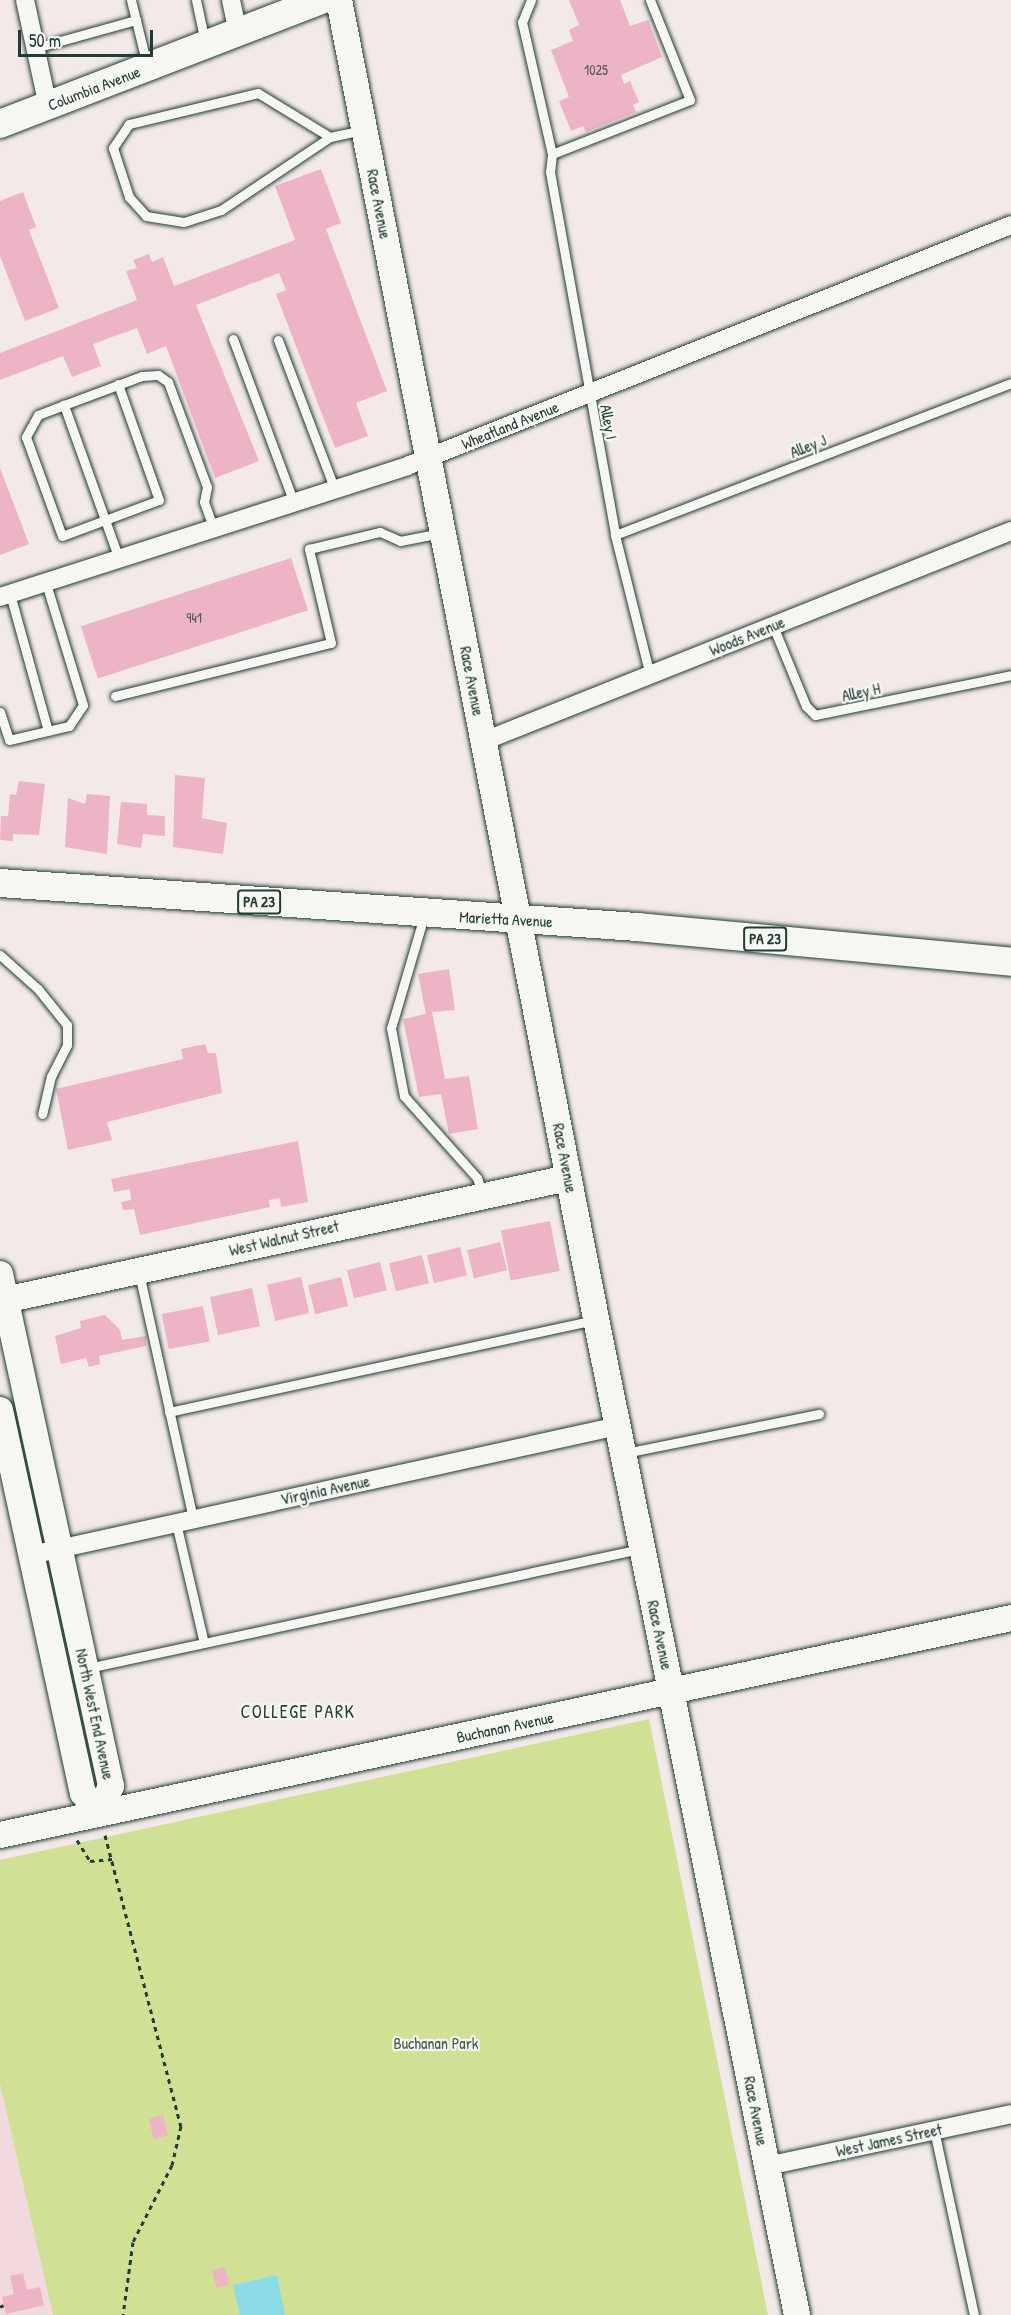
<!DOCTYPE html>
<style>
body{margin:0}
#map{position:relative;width:1011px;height:2315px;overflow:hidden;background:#f4e9e9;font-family:"Patrick Hand",sans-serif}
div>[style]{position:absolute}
.built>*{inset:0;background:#f2d9de}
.green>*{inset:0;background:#d0e094}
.water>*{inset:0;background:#8cdce8}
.building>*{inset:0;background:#edb4c6;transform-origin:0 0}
.path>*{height:3px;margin-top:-1.5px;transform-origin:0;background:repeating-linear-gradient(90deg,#1f3d34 0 4.5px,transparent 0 9px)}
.roads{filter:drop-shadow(0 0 2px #1f3d34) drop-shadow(0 0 2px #1f3d34)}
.lane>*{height:9px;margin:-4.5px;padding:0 4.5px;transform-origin:4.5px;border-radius:4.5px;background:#f6f6f2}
.street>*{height:18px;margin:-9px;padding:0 9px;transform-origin:9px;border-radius:9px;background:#f6f6f2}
.secondary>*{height:26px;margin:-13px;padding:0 13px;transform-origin:13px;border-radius:13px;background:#f6f6f2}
.primary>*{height:28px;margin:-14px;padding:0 14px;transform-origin:14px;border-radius:14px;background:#f6f6f2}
span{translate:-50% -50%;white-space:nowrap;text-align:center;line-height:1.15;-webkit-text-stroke:4.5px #f6f6f2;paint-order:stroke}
.number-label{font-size:14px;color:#525b58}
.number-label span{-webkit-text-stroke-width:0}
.shield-label span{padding:2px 4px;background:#f6f6f2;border:2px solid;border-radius:4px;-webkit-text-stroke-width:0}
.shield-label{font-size:15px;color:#1f3d34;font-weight:700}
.street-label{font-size:16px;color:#1f3d34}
.park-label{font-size:16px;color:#425e47}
.neighbourhood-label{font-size:18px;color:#1f3d34;letter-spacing:1.5px}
.scale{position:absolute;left:18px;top:30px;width:135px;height:27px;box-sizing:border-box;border:3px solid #1f3d34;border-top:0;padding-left:8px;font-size:18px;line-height:21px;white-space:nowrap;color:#1f3d34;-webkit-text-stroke:4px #f6f6f2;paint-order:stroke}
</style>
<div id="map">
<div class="built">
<div style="clip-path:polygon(0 2084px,53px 2315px,0 2315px)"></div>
</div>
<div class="green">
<div style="clip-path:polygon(649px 1719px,768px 2315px,53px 2315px,0 2084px,0 1860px)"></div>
</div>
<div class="water">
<div style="clip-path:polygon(277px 2275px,285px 2315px,240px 2315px,233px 2285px)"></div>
</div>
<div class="building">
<div style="clip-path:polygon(569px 0,620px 0,630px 26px,648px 20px,662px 57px,621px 75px,624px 84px,630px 81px,639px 102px,633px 105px,636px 112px,586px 132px,583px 126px,571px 131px,559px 101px,569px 97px,551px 50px,573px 41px,569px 30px,579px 25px)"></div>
<div style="clip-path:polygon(321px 169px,341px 223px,326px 229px,387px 391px,356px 403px,368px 436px,335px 448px,276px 294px,286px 290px,279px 273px,196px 305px,259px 461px,215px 478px,166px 346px,147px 354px,137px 328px,93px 344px,101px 366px,72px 377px,63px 356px,0 380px,0 353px,137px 300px,126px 271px,137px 268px,133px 260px,149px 254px,152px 262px,163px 257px,174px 286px,295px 240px,275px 186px)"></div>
<div style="clip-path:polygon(23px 192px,36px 227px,29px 230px,59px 308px,25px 321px,0 256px,0 201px)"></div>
<div style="clip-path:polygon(0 468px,29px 544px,0 555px)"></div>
<div style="left:291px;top:558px;width:55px;height:221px;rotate:72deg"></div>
<div style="clip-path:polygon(175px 775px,205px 778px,202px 818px,227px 823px,223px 854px,173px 847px)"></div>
<div style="clip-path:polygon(19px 781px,45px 784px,39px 835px,13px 834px,13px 841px,0 840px,1px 816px,8px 816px,10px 794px,16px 795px)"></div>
<div style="clip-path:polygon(87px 794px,110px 796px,107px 854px,65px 847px,68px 798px,85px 804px)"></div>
<div style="clip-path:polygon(121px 802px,147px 804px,147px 815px,165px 816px,165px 836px,143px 834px,141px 848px,117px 844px)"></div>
<div style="clip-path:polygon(449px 969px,455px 1010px,432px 1012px,445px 1079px,469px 1076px,478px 1129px,449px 1134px,441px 1094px,419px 1097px,403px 1019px,426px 1014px,418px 974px)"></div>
<div style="clip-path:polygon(205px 1044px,208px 1053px,216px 1053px,222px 1093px,107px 1122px,112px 1140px,68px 1150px,56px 1089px,183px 1059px,181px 1049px)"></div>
<div style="clip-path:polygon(298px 1141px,308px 1202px,281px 1207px,280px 1198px,269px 1200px,270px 1207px,140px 1235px,134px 1209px,123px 1210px,121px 1202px,131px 1200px,130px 1189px,114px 1192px,111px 1179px)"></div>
<div style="left:550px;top:1221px;width:51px;height:50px;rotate:79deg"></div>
<div style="left:500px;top:1242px;width:29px;height:34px;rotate:76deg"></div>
<div style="left:460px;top:1247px;width:29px;height:34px;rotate:76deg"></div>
<div style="left:422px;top:1255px;width:29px;height:34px;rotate:76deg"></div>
<div style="left:380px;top:1262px;width:29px;height:34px;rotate:76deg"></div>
<div style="left:301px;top:1277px;width:37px;height:35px;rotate:77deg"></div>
<div style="left:341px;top:1277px;width:30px;height:34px;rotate:76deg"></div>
<div style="left:252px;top:1288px;width:39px;height:43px;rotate:78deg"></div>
<div style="left:203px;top:1306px;width:36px;height:42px;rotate:79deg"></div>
<div style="clip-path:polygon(105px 1315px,120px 1330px,122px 1340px,146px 1336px,146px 1346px,99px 1356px,100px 1364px,89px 1367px,86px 1358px,61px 1364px,55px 1336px,81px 1328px,80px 1321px)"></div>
<div style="left:163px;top:2115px;width:21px;height:15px;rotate:76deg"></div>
<div style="left:225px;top:2267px;width:18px;height:13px;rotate:77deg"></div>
<div style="clip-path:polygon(23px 2273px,27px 2290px,40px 2287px,44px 2305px,6px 2314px,2px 2297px,14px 2294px,10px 2276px)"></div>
</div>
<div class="path">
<div style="left:105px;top:1835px;width:301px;rotate:75.4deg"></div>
<div style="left:181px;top:2126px;width:40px;rotate:103deg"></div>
<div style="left:172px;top:2165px;width:86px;rotate:116.9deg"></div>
<div style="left:133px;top:2242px;width:74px;rotate:97.8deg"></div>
<div style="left:77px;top:1840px;width:25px;rotate:58deg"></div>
<div style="left:90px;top:1861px;width:22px;rotate:-5deg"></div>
<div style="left:0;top:2307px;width:4px;rotate:-27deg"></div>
</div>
<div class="roads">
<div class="lane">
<div style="left:131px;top:0;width:67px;rotate:76.2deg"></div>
<div style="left:196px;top:0;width:43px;rotate:77.9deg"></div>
<div style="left:531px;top:0;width:24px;rotate:112deg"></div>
<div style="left:522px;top:22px;width:135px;rotate:77.2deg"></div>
<div style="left:552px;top:154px;width:18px;rotate:96deg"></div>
<div style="left:550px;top:172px;width:369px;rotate:79.8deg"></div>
<div style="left:615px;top:535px;width:144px;rotate:76deg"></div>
<div style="left:35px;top:48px;width:105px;rotate:-15.5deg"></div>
<div style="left:330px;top:137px;width:84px;rotate:-148.6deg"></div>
<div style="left:258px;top:93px;width:133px;rotate:166.5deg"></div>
<div style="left:129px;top:124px;width:29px;rotate:124deg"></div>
<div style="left:113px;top:148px;width:52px;rotate:71.9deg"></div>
<div style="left:129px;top:197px;width:25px;rotate:48deg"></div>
<div style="left:146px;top:216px;width:38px;rotate:9deg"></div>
<div style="left:184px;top:222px;width:39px;rotate:-18deg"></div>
<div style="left:221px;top:210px;width:131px;rotate:-33.8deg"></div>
<div style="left:330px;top:137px;width:33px;rotate:-12deg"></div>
<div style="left:552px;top:154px;width:148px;rotate:-21.4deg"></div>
<div style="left:690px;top:100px;width:108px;rotate:-111.8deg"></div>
<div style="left:233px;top:339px;width:175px;rotate:69.6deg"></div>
<div style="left:278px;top:340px;width:160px;rotate:69.2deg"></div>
<div style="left:64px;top:405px;width:28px;rotate:159deg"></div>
<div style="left:38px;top:415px;width:25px;rotate:119deg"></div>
<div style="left:26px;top:437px;width:105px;rotate:70deg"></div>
<div style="left:62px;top:536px;width:103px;rotate:-20.4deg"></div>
<div style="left:159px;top:500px;width:123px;rotate:-109.5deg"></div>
<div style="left:615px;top:535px;width:424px;rotate:-21deg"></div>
<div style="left:119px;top:559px;width:164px;rotate:-109.7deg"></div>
<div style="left:64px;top:405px;width:83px;rotate:-20.4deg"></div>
<div style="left:142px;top:376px;width:16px;rotate:-4deg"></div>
<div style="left:158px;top:375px;width:12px;rotate:35deg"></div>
<div style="left:168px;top:382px;width:112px;rotate:69.6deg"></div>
<div style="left:207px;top:487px;width:15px;rotate:101deg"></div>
<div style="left:204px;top:502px;width:29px;rotate:70deg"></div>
<div style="left:10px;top:594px;width:142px;rotate:74.5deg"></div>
<div style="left:773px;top:626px;width:87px;rotate:67.6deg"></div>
<div style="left:806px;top:706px;width:13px;rotate:45deg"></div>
<div style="left:815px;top:715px;width:200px;rotate:-11.5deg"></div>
<div style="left:115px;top:696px;width:222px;rotate:-13.8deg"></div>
<div style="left:331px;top:643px;width:97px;rotate:-103.2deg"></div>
<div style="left:309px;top:549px;width:73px;rotate:-13.5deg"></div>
<div style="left:380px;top:532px;width:22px;rotate:24deg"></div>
<div style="left:400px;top:541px;width:42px;rotate:-11deg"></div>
<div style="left:0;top:712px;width:29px;rotate:72deg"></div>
<div style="left:9px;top:740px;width:62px;rotate:-13.1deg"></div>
<div style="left:69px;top:726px;width:25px;rotate:-56deg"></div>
<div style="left:83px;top:705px;width:127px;rotate:-106.9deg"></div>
<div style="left:424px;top:916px;width:117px;rotate:106.4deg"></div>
<div style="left:391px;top:1028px;width:69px;rotate:79.2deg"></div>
<div style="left:404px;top:1096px;width:110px;rotate:48.3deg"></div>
<div style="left:477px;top:1178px;width:18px;rotate:71deg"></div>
<div style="left:0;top:955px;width:51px;rotate:41.8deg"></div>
<div style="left:38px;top:989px;width:46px;rotate:51.1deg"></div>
<div style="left:67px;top:1025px;width:20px;rotate:90deg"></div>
<div style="left:67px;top:1045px;width:35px;rotate:117deg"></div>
<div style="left:51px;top:1076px;width:39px;rotate:103deg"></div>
<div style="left:139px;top:1273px;width:252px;rotate:77.6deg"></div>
<div style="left:169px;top:1412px;width:435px;rotate:-12.2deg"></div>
<div style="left:625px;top:1453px;width:198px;rotate:-11.4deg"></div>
<div style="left:176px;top:1523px;width:123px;rotate:76.9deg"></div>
<div style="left:88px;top:1668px;width:565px;rotate:-12.17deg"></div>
<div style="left:934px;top:2130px;width:189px;rotate:77.8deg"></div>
</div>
<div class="street">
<div style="left:25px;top:0;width:108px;rotate:77.8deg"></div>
<div style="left:231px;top:0;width:33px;rotate:78deg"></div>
<div style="left:0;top:597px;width:428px;rotate:-17.8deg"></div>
<div style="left:407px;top:466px;width:650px;rotate:-21.75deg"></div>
<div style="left:484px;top:741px;width:567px;rotate:-21.73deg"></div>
<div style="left:31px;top:1555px;width:601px;rotate:-12.39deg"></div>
<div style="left:767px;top:2166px;width:249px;rotate:-12deg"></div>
</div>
<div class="secondary">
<div style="left:339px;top:0;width:1344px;rotate:78.97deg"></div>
<div style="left:596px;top:1319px;width:1016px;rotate:78.59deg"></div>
<div style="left:0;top:1274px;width:524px;rotate:77.77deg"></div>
<div style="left:111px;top:1786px;width:30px;rotate:114deg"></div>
<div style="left:0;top:1301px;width:581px;rotate:-12.22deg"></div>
<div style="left:0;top:1410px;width:392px;rotate:77.8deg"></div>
<div style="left:83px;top:1793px;width:26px;rotate:51deg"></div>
<div style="left:0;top:1835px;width:1034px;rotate:-12.11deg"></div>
</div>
<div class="primary">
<div style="left:0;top:124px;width:345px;rotate:-21.1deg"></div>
<div style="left:0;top:883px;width:639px;rotate:3.95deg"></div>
<div style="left:637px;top:927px;width:376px;rotate:5.3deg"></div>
</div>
</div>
<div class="number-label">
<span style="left:596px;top:70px">1025</span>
<span style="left:194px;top:618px">941</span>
</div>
<div class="shield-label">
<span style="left:259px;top:902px">PA 23</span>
<span style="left:765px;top:939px">PA 23</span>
</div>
<div class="street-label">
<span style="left:94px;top:88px;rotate:-21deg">Columbia Avenue</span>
<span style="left:379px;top:204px;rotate:79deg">Race Avenue</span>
<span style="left:609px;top:422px;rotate:79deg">Alley I</span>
<span style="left:510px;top:425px;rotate:-22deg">Wheatland Avenue</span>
<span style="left:808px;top:446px;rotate:-22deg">Alley J</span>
<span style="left:747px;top:636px;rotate:-22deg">Woods Avenue</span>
<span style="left:472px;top:681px;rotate:79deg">Race Avenue</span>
<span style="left:861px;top:692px;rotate:-12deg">Alley H</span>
<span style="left:506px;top:919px;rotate:3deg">Marietta Avenue</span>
<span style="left:565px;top:1158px;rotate:79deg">Race Avenue</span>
<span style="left:284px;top:1238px;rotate:-13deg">West Walnut Street</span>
<span style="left:325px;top:1490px;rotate:-12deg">Virginia Avenue</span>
<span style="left:660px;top:1635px;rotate:78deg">Race Avenue</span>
<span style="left:95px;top:1714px;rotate:78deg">North West End Avenue</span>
<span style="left:505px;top:1727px;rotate:-12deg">Buchanan Avenue</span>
<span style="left:756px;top:2111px;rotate:79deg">Race Avenue</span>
<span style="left:889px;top:2140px;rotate:-12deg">West James Street</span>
</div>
<div class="park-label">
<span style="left:436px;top:2043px">Buchanan Park</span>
</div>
<div class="neighbourhood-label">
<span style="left:298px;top:1712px">COLLEGE PARK</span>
</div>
<div class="scale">50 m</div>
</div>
